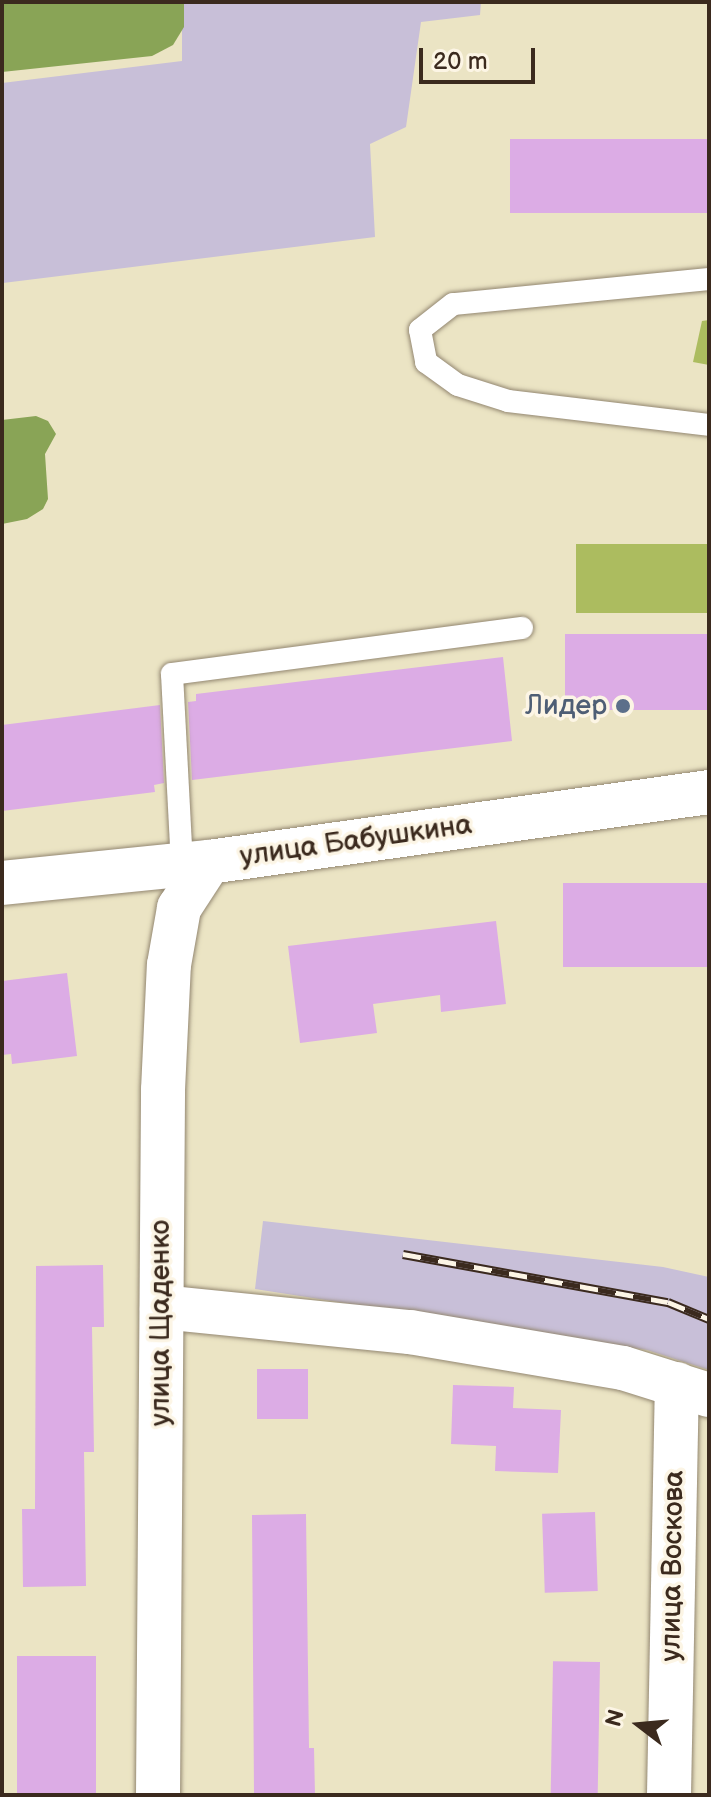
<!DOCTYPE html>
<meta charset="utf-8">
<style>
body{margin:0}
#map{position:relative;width:711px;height:1797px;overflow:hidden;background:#ebe4c4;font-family:"Balsamiq Sans",sans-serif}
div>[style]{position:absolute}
.industrial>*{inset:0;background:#c8bfd8}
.green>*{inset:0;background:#acbc5f;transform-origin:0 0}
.forest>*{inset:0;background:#89a456}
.building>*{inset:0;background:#dcace5;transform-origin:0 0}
.roads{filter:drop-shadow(0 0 2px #938771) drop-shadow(0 0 2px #938771)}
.lane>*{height:22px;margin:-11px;padding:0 11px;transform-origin:11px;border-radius:11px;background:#fff}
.street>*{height:44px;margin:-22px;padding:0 22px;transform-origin:22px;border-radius:22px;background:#fff}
.secondary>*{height:44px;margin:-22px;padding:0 22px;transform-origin:22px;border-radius:22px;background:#fff}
.rail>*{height:9px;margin-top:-4.5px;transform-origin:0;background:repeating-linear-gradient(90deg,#fcf5e5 0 18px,#3b2a1e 0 36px);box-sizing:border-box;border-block:2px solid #3b2a1e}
.dots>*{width:22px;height:22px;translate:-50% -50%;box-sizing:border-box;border:4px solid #fcf5e5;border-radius:50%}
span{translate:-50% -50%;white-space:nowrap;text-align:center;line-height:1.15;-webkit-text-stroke:7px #fcf5e5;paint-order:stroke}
.service-label{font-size:28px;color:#4e5e75}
.right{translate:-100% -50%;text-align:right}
.street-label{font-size:28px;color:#3b2a1e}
.frame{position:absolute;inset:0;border:4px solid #3b2a1e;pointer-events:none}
.north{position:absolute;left:599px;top:1685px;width:80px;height:80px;-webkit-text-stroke:6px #fcf5e5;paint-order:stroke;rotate:286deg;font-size:22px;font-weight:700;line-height:32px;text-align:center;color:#3b2a1e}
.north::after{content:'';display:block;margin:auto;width:28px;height:36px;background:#3b2a1e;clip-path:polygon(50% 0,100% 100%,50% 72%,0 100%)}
.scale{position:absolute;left:419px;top:48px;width:116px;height:36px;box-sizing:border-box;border:4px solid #3b2a1e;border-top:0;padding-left:10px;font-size:24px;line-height:28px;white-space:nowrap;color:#3b2a1e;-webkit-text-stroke:6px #fcf5e5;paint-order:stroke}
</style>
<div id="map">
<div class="industrial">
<div style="clip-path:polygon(182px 2px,481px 2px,480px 15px,421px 22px,406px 127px,370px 144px,375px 237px,3px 283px,2px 436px,2px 83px,182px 61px)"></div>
<div style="clip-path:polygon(263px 1221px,663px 1267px,709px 1277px,709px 1370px,647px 1350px,255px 1289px)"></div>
</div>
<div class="green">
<div style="clip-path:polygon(709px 320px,709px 365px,693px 362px,702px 321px)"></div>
<div style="left:709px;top:544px;width:69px;height:133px;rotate:90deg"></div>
</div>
<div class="forest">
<div style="clip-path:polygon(2px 2px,184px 2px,184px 27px,173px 45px,152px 56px,2px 72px)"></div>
<div style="clip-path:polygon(36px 416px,48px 421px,56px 434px,45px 454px,48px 499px,43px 509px,27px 519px,2px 524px,2px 420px)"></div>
</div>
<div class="building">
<div style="left:709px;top:139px;width:74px;height:199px;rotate:90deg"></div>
<div style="left:709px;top:634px;width:76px;height:144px;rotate:90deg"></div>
<div style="clip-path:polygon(503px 657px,512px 741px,192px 780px,188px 702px,196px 701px,196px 694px)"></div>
<div style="clip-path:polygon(160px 705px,164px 783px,154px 785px,155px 792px,2px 811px,2px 725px)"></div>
<div style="left:709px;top:883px;width:84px;height:146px;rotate:90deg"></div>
<div style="clip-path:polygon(496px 921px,506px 1004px,441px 1012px,440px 995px,373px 1004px,377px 1033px,300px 1043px,288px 946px)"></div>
<div style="clip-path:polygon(67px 973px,77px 1056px,12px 1064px,11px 1054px,2px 1055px,2px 981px)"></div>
<div style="clip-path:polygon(103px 1265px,104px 1327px,92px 1327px,94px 1452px,84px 1452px,86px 1586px,23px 1587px,22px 1509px,35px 1509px,36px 1266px)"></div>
<div style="left:257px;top:1369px;width:51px;height:50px"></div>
<div style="clip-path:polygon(453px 1385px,514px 1387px,513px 1408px,561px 1410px,558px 1473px,495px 1471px,496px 1446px,451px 1444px)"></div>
<div style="left:595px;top:1512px;width:79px;height:53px;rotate:88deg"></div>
<div style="clip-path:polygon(306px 1514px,309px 1748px,314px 1748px,315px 1795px,254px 1795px,252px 1515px)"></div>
<div style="left:96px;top:1656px;width:139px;height:79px;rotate:90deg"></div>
<div style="left:600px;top:1662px;width:133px;height:47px;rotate:91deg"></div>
</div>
<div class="roads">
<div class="lane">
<div style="left:709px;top:279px;width:257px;rotate:174.4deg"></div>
<div style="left:453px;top:304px;width:42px;rotate:141.8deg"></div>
<div style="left:420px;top:330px;width:33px;rotate:79deg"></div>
<div style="left:426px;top:362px;width:39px;rotate:36deg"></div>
<div style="left:458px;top:385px;width:52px;rotate:17.7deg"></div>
<div style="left:508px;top:401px;width:202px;rotate:6.8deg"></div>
<div style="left:182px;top:865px;width:191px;rotate:-93deg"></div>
<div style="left:172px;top:674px;width:353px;rotate:-7.5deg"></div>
</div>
<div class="street">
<div style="left:2px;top:883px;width:208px;rotate:-5.8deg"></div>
<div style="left:162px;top:1307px;width:249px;rotate:5.8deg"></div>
<div style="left:410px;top:1332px;width:216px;rotate:9.6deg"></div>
<div style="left:623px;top:1368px;width:90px;rotate:17.4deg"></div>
<div style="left:669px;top:1795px;width:411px;rotate:-88.9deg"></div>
</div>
<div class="secondary">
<div style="left:158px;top:1795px;width:705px;rotate:-89.59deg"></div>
<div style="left:163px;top:1090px;width:125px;rotate:-87.3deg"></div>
<div style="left:169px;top:965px;width:58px;rotate:-80deg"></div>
<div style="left:179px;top:908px;width:55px;rotate:-56.9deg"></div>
<div style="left:209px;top:862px;width:505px;rotate:-7.97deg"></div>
</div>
</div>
<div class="rail">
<div style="left:403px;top:1254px;width:269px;rotate:10.3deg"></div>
<div style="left:668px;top:1302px;width:44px;rotate:22.5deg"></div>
</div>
<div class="dots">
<div style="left:623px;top:706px;background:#5c6f8a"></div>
</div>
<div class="service-label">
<span class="right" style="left:607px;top:706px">Лидер</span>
</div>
<div class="street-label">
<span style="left:356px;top:841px;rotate:-8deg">улица Бабушкина</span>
<span style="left:161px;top:1323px;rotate:-90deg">улица Щаденко</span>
<span style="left:673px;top:1566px;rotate:-89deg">улица Воскова</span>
</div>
<div class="frame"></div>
<div class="north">N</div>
<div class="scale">20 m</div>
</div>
